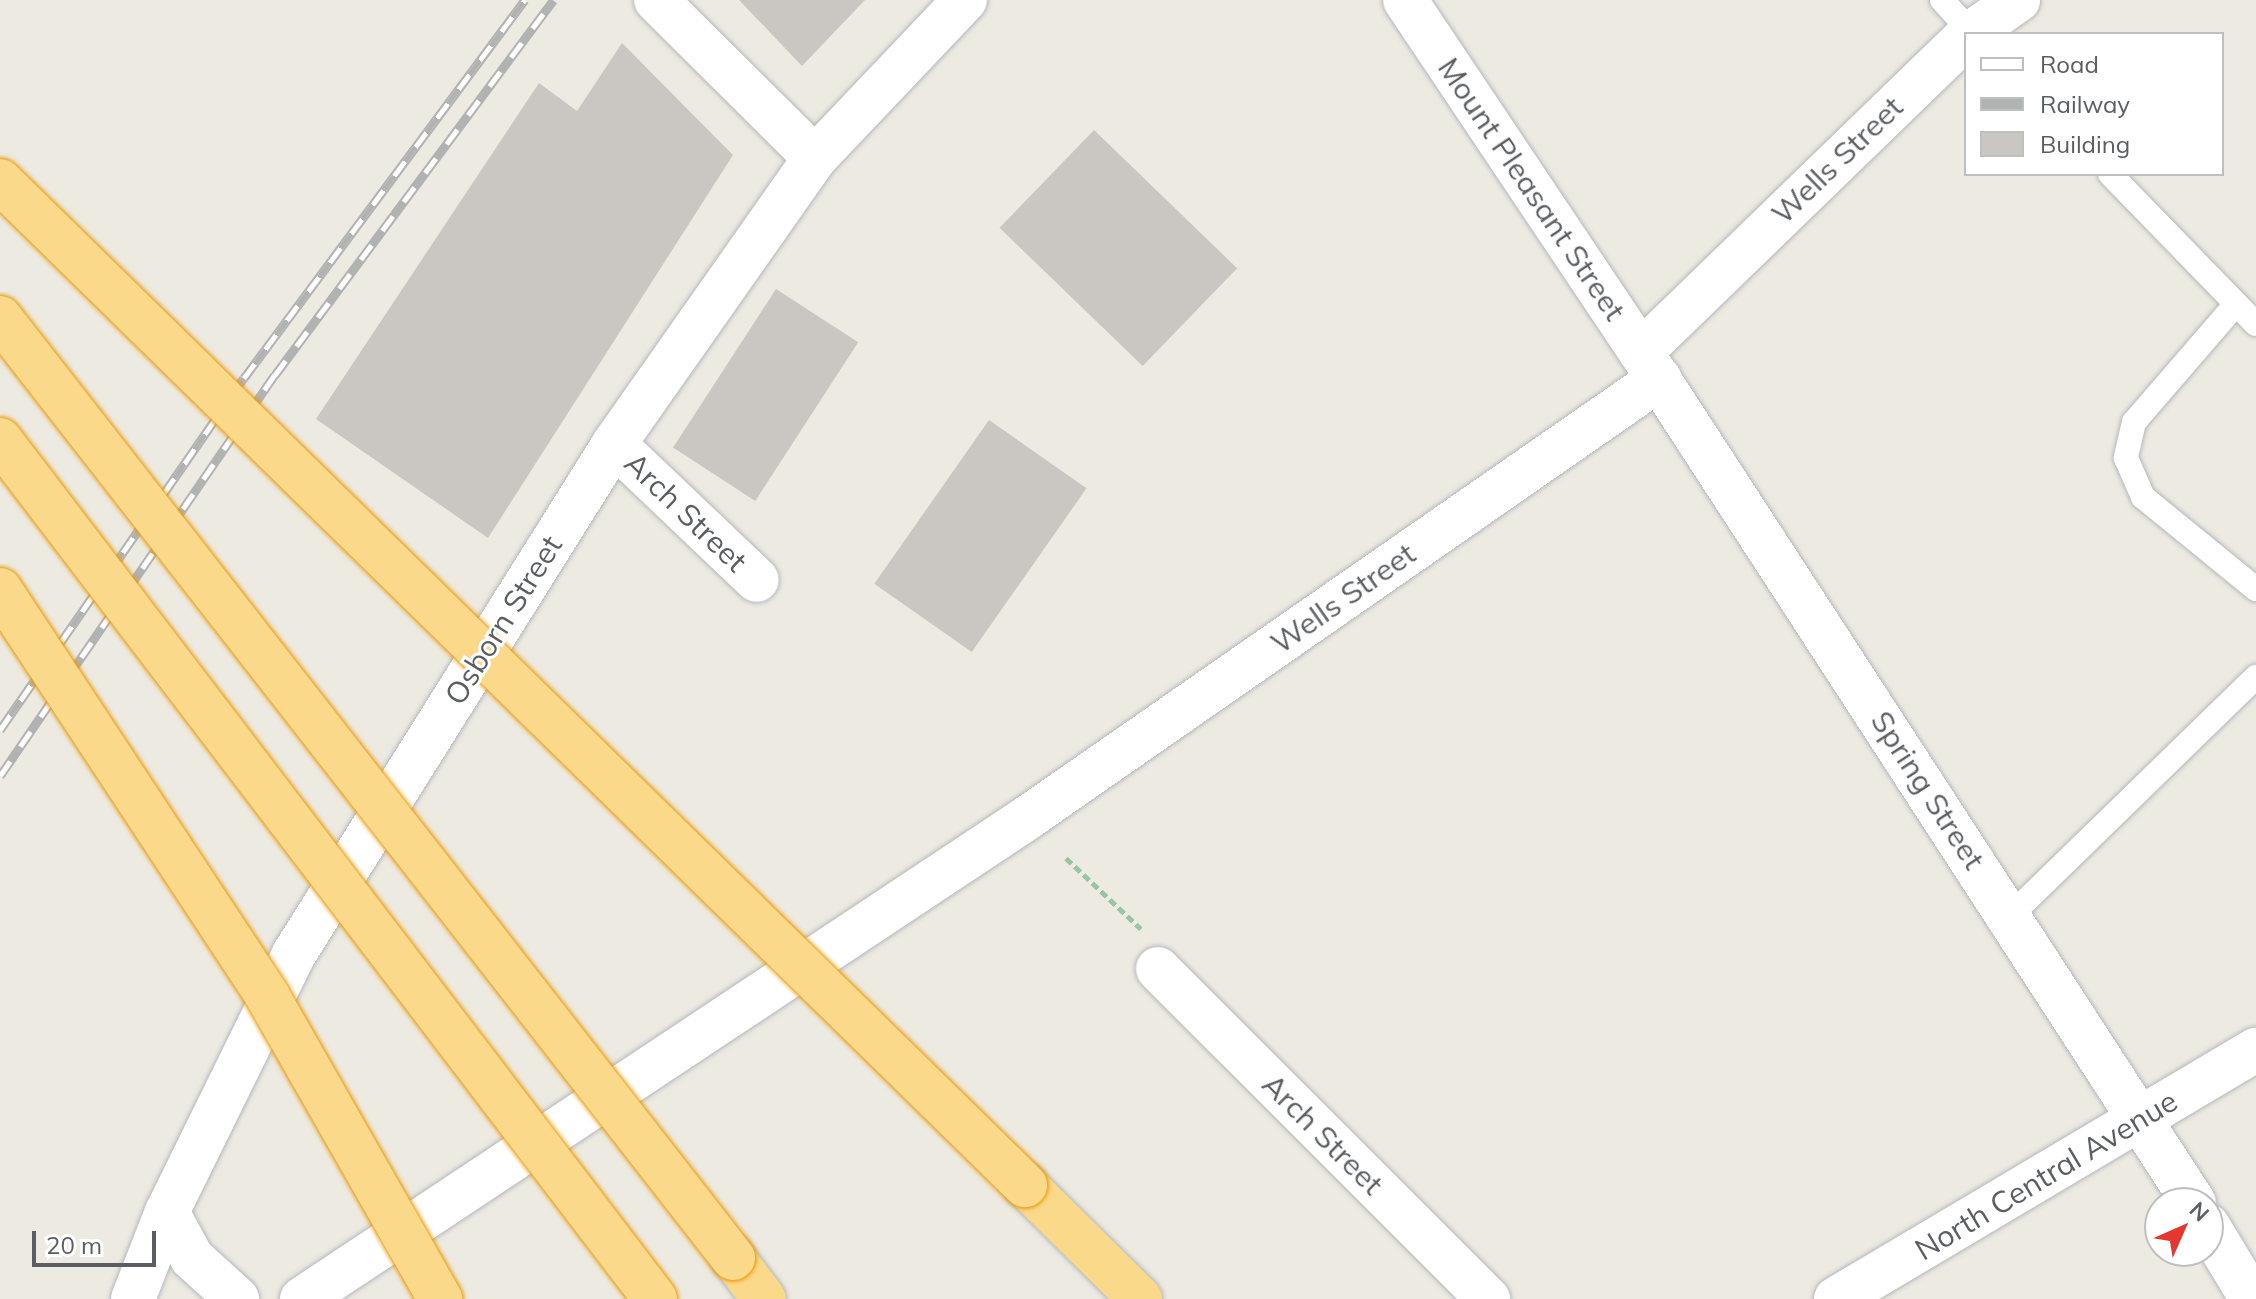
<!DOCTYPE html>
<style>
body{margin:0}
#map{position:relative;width:2256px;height:1299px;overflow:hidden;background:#edeae2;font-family:Mulish,sans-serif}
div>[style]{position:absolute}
.building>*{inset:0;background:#cac6c1;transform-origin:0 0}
.path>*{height:5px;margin-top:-2.5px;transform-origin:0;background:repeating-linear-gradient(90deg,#98c5a2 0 8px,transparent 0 12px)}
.roads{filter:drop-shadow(0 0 2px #b4b8bc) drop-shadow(0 0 2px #b4b8bc)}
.lane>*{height:24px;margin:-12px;padding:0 12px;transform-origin:12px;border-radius:12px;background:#fff}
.street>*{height:44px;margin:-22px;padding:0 22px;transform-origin:22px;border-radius:22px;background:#fff}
.secondary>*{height:44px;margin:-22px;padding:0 22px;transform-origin:22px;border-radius:22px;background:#fff}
.highway>*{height:44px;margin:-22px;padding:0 22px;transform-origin:22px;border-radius:22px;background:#fad98b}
.rail>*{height:9px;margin-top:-4.5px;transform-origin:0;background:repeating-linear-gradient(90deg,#fff 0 18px,#b1b2b2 0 36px);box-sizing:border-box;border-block:2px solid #b1b2b2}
.bridges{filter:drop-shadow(0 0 2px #e99906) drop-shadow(0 0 2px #e99906)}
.highway-bridge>*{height:44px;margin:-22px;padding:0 22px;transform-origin:22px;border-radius:22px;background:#fad98b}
span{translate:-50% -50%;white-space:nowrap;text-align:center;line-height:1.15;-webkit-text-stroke:6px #fff;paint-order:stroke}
.street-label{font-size:30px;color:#5a5e62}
.legend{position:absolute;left:1964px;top:32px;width:260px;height:144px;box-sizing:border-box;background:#fff;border:2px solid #bdbfc0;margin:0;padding:10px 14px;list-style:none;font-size:24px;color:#5a5e62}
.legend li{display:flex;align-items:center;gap:16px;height:40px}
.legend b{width:40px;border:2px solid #bdbfc0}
.north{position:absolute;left:2144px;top:1187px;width:80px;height:80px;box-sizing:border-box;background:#fff;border:2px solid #bdbfc0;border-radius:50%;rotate:45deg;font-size:22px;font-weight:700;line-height:32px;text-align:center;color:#5a5e62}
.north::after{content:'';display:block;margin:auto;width:28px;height:36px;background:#e43730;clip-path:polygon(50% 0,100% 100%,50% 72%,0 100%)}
.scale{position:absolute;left:32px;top:1231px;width:124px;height:36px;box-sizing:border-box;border:4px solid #5a5e62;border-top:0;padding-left:10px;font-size:24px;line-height:28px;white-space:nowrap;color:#5a5e62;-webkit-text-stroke:6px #fff;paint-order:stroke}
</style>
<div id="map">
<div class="building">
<div style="clip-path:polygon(739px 0,865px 0,802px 66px)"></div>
<div style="clip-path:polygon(622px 43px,733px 155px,488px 538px,316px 419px,539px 83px,577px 111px)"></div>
<div style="left:1094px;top:130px;width:199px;height:136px;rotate:44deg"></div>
<div style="left:776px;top:289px;width:98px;height:189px;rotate:33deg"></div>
<div style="left:989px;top:420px;width:119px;height:200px;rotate:35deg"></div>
</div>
<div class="path">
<div style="left:1066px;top:858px;width:103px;rotate:43.4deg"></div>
</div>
<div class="roads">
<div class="lane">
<div style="left:1942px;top:0;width:46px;rotate:47.6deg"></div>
<div style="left:2110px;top:174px;width:209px;rotate:45.8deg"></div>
<div style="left:2236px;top:304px;width:156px;rotate:130.8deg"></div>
<div style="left:2134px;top:422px;width:37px;rotate:103deg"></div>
<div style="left:2126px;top:458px;width:43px;rotate:66.4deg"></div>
<div style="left:2143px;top:497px;width:146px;rotate:39.2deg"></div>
<div style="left:2010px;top:916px;width:343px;rotate:-44.2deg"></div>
</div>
<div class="street">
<div style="left:656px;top:0;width:224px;rotate:44.8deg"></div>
<div style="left:1970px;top:34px;width:59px;rotate:-35.3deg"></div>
<div style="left:1641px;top:352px;width:453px;rotate:-44.1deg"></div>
<div style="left:614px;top:444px;width:197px;rotate:43.6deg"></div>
<div style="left:1158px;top:969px;width:467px;rotate:45deg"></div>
<div style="left:167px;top:1212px;width:52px;rotate:61.5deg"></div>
<div style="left:192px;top:1258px;width:61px;rotate:42.3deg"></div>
<div style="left:302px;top:1299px;width:870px;rotate:-33.56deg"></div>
<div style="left:1027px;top:818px;width:770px;rotate:-34.78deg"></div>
</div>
<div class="secondary">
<div style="left:1405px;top:0;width:424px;rotate:56.2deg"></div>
<div style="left:1641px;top:352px;width:1015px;rotate:56.98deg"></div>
<div style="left:2208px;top:1226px;width:85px;rotate:58.9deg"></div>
<div style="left:133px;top:1299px;width:93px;rotate:-68.7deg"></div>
<div style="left:167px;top:1212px;width:288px;rotate:-63.8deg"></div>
<div style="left:294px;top:954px;width:602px;rotate:-57.89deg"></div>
<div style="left:614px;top:444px;width:350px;rotate:-54.9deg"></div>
<div style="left:815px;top:158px;width:218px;rotate:-46.5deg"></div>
<div style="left:1836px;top:1299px;width:488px;rotate:-30.7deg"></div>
</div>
<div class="highway">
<div style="left:1025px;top:1185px;width:162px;rotate:44.7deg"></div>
<div style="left:733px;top:1258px;width:51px;rotate:52.9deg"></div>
</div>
</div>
<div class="rail">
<div style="left:0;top:730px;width:428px;rotate:-55.3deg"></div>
<div style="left:244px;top:378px;width:471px;rotate:-53.4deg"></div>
<div style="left:0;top:776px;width:486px;rotate:-55.6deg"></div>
<div style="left:275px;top:375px;width:467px;rotate:-53.4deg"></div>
</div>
<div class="bridges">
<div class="highway-bridge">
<div style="left:0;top:181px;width:1435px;rotate:44.41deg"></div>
<div style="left:0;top:318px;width:1192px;rotate:52.05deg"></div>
<div style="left:0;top:440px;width:1080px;rotate:52.67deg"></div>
<div style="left:0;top:590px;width:487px;rotate:56.6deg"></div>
<div style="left:268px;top:997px;width:348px;rotate:60.3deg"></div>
</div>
</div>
<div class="street-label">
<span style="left:1837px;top:160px;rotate:-44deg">Wells Street</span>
<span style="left:1532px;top:189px;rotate:56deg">Mount Pleasant Street</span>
<span style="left:686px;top:512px;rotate:44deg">Arch Street</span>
<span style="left:1343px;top:598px;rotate:-35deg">Wells Street</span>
<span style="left:503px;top:620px;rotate:-58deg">Osborn Street</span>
<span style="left:1928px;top:790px;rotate:57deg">Spring Street</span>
<span style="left:1323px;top:1134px;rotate:45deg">Arch Street</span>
<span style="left:2046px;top:1175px;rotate:-31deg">North Central Avenue</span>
</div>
<ul class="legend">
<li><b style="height:10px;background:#fff"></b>Road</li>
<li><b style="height:10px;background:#b1b2b2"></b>Railway</li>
<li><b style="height:22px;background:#cac6c1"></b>Building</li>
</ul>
<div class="north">N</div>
<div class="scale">20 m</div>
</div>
